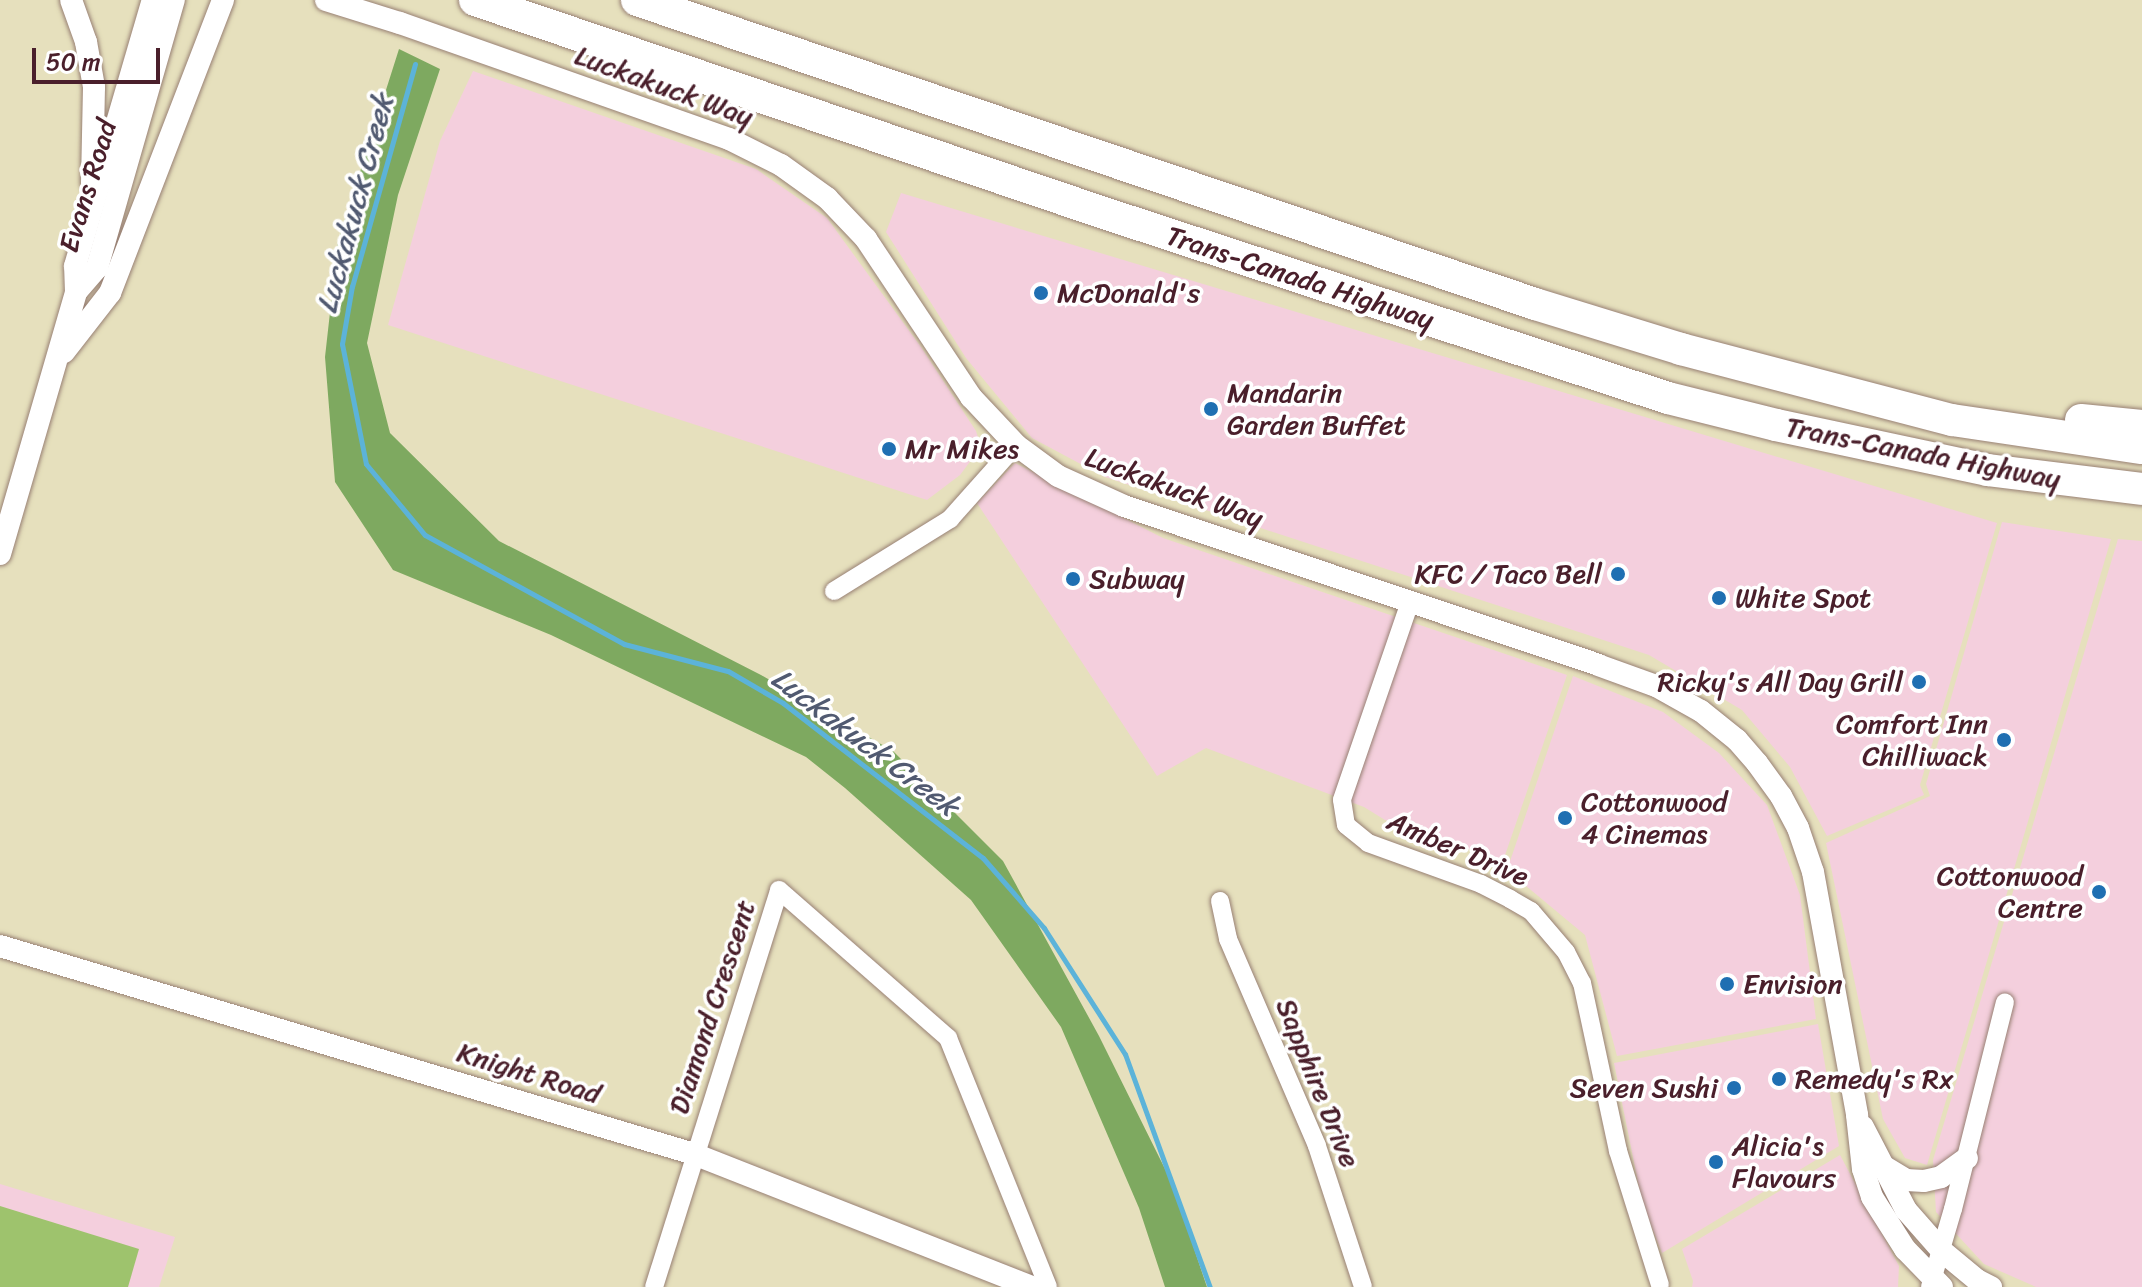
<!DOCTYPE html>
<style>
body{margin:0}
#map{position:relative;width:2142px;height:1287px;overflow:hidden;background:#e6e0bd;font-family:Sriracha,sans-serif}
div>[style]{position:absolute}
.built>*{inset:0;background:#f4cfdd}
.green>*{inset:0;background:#9ec36d}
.forest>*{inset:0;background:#7ea960}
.stream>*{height:5px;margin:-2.5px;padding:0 2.5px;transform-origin:2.5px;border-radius:2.5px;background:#5cb3d9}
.roads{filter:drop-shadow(0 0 2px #988074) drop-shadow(0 0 2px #988074)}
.minor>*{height:18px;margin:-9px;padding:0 9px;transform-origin:9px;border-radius:9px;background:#fff}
.tertiary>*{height:22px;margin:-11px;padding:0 11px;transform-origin:11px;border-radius:11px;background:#fff}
.motorway>*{height:32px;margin:-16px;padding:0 16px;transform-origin:16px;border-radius:16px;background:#fff}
.dots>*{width:22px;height:22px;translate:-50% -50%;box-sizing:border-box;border:4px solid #fff;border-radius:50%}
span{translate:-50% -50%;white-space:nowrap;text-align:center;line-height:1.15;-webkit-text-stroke:7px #fff;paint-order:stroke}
.street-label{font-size:28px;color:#4a1f2b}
.poi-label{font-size:28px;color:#4a1f2b}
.left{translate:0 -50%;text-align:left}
.right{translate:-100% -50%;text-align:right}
.water-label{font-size:30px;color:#515a71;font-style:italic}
.scale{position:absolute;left:32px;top:48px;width:128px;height:36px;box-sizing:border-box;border:4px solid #4a1f2b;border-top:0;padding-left:10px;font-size:24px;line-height:28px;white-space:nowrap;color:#4a1f2b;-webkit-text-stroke:6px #fff;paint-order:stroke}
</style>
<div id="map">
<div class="built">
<div style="clip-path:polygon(473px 71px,756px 169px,827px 218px,921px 347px,976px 431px,981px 447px,960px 475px,927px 500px,388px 325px,440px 141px)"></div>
<div style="clip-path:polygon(901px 193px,1997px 523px,1920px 785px,1924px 795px,1827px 836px,1790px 767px,1742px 710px,1649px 655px,1105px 477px,1032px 438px,966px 358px,886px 232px)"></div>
<div style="clip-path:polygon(1015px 463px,1163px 538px,1567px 675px,1503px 861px,1385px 820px,1364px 807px,1206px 748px,1157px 776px,977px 503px)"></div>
<div style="clip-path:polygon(2002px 522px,2111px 539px,1927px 1165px,1905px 1158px,1883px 1119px,1826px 843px,1930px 796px,1926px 784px)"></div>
<div style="clip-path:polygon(2118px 539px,2142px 541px,2142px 1287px,2036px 1287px,1984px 1264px,1936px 1212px,1933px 1160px)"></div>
<div style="clip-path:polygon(1573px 676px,1663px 712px,1719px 753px,1767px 805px,1800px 895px,1816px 1019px,1617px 1056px,1585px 935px,1507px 870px)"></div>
<div style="clip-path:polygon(1818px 1024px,1839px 1146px,1662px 1253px,1642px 1202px,1614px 1063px)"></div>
<div style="clip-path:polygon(1840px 1155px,1899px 1266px,1898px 1287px,1692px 1287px,1693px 1281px,1682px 1249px)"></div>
<div style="clip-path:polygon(0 1184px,175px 1237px,159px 1287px,0 1287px)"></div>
</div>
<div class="green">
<div style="clip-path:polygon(0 1206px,139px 1249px,128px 1287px,0 1287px)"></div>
</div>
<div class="forest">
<div style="clip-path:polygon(399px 49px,440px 69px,398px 195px,367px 343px,390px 433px,499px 541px,761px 675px,893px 751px,1003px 861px,1099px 1036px,1172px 1183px,1207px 1287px,1165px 1287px,1139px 1208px,1061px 1027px,971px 900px,845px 788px,806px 757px,551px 635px,393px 570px,335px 482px,325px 357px,338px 241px)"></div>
</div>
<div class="stream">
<div style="left:415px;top:64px;width:231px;rotate:105.8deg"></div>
<div style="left:352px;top:286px;width:59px;rotate:99.8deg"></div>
<div style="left:342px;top:344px;width:122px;rotate:78.7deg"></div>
<div style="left:366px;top:464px;width:92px;rotate:50.3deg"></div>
<div style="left:425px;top:535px;width:227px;rotate:28.7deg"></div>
<div style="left:624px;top:644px;width:107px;rotate:14.6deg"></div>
<div style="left:728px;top:671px;width:64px;rotate:30.2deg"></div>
<div style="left:783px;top:703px;width:253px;rotate:37.8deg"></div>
<div style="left:983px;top:858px;width:93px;rotate:48.9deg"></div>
<div style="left:1044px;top:928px;width:150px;rotate:57.3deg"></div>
<div style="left:1125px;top:1054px;width:248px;rotate:70deg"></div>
</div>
<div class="roads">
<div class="minor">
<div style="left:834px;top:591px;width:137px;rotate:-31.8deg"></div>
<div style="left:950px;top:519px;width:99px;rotate:-48.3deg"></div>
<div style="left:1410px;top:602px;width:209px;rotate:109deg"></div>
<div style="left:1342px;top:800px;width:25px;rotate:81deg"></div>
<div style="left:1346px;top:825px;width:28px;rotate:39deg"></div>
<div style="left:1368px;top:843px;width:120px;rotate:19.9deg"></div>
<div style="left:1481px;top:884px;width:33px;rotate:27deg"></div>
<div style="left:1510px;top:899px;width:24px;rotate:30deg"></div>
<div style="left:1531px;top:911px;width:54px;rotate:49.5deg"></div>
<div style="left:1566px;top:952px;width:35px;rotate:63deg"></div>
<div style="left:1582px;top:983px;width:172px;rotate:77.9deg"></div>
<div style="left:1618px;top:1151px;width:140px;rotate:72.6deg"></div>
<div style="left:1220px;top:901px;width:39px;rotate:78deg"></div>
<div style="left:1228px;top:939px;width:225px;rotate:66.7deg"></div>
<div style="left:1317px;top:1146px;width:148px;rotate:71.9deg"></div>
<div style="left:654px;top:1287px;width:416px;rotate:-72.5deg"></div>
<div style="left:779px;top:890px;width:225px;rotate:41.2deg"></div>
<div style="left:948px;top:1038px;width:268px;rotate:68.1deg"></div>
<div style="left:1930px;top:1287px;width:81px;rotate:-73.6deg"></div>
<div style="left:1953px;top:1209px;width:213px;rotate:-75.9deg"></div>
</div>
<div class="tertiary">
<div style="left:71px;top:0;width:45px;rotate:70.3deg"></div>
<div style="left:86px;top:42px;width:46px;rotate:79.9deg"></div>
<div style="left:94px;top:87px;width:96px;rotate:91.2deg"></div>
<div style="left:326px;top:0;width:77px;rotate:17.3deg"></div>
<div style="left:400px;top:23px;width:349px;rotate:19.4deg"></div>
<div style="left:729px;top:139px;width:58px;rotate:26.6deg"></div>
<div style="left:781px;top:165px;width:57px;rotate:35.7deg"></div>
<div style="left:827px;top:198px;width:57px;rotate:46.4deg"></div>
<div style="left:866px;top:239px;width:190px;rotate:56.4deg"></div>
<div style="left:971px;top:397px;width:66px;rotate:46.8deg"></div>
<div style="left:1016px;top:445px;width:52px;rotate:36.4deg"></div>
<div style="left:1058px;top:476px;width:72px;rotate:24.4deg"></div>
<div style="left:1124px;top:506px;width:500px;rotate:18.5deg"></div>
<div style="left:1598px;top:665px;width:62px;rotate:19.9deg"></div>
<div style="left:1656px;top:686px;width:51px;rotate:29.1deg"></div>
<div style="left:1701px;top:711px;width:46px;rotate:38.9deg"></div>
<div style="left:1737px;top:740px;width:30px;rotate:49deg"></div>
<div style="left:1757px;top:763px;width:41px;rotate:54deg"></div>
<div style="left:1781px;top:796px;width:36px;rotate:62deg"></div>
<div style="left:1798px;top:828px;width:46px;rotate:71.2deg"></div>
<div style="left:1813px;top:872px;width:247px;rotate:79.7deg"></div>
<div style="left:1857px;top:1115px;width:54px;rotate:83.7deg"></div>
<div style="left:1863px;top:1169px;width:29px;rotate:72deg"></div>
<div style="left:1872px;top:1197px;width:62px;rotate:57.6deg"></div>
<div style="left:1905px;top:1249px;width:53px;rotate:45.8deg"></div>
<div style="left:76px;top:292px;width:32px;rotate:-49deg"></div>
<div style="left:97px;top:268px;width:279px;rotate:-74deg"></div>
<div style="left:64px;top:352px;width:75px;rotate:-52.1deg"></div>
<div style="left:110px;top:293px;width:314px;rotate:-68.9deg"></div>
<div style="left:0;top:554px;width:273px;rotate:-73.8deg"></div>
<div style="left:76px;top:292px;width:26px;rotate:-92deg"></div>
<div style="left:75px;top:266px;width:277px;rotate:-73.7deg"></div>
<div style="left:0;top:946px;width:724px;rotate:16.68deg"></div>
<div style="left:694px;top:1154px;width:363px;rotate:21.5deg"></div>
<div style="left:1863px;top:1127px;width:93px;rotate:62.6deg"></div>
<div style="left:1906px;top:1210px;width:55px;rotate:48.7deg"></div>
<div style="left:1942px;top:1251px;width:45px;rotate:39.6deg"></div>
<div style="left:1977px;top:1280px;width:16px;rotate:27deg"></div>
<div style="left:1883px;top:1166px;width:27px;rotate:31deg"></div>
<div style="left:1906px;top:1180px;width:18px;rotate:3deg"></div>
<div style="left:1924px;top:1181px;width:17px;rotate:-13deg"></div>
<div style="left:1941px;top:1177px;width:32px;rotate:-36deg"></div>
</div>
<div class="motorway">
<div style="left:475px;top:0;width:667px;rotate:18.71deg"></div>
<div style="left:1107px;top:214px;width:590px;rotate:18.16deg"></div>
<div style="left:1668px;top:398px;width:111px;rotate:14deg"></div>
<div style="left:1776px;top:425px;width:217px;rotate:12deg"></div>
<div style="left:1988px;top:470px;width:155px;rotate:7deg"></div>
<div style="left:637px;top:0;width:948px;rotate:18.7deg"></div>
<div style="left:1535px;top:304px;width:153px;rotate:17.1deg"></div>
<div style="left:1681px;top:349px;width:280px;rotate:14.7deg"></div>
<div style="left:1952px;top:420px;width:192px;rotate:8.4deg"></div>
<div style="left:2081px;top:420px;width:61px;rotate:5.6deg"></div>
</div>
</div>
<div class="dots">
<div style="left:1041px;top:293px;background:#1f6fb2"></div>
<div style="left:1211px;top:409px;background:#1f6fb2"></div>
<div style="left:889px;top:449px;background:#1f6fb2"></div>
<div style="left:1618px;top:574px;background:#1f6fb2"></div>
<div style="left:1073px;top:579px;background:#1f6fb2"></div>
<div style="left:1719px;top:598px;background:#1f6fb2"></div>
<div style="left:1919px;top:682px;background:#1f6fb2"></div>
<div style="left:2004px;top:740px;background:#1f6fb2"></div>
<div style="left:1565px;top:818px;background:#1f6fb2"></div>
<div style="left:2099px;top:892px;background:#1f6fb2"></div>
<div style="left:1727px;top:984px;background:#1f6fb2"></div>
<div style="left:1779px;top:1079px;background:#1f6fb2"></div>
<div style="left:1734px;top:1088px;background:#1f6fb2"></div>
<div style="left:1716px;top:1162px;background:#1f6fb2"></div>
</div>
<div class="street-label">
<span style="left:664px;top:86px;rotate:20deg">Luckakuck Way</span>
<span style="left:88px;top:186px;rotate:-73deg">Evans Road</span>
<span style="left:1300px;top:278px;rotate:18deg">Trans-Canada Highway</span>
<span style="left:1923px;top:453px;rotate:11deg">Trans-Canada Highway</span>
<span style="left:1174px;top:488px;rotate:20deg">Luckakuck Way</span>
<span style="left:1458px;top:849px;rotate:23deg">Amber Drive</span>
<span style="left:712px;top:1007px;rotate:-72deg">Diamond Crescent</span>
<span style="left:529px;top:1073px;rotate:17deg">Knight Road</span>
<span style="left:1318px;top:1083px;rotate:68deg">Sapphire Drive</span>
</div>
<div class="poi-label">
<span class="left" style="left:1057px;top:293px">McDonald's</span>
<span class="left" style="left:1227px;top:409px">Mandarin<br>Garden Buffet</span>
<span class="left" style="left:905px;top:449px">Mr Mikes</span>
<span class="right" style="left:1602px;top:574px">KFC / Taco Bell</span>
<span class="left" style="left:1089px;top:579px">Subway</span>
<span class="left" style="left:1735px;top:598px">White Spot</span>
<span class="right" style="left:1903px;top:682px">Ricky's All Day Grill</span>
<span class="right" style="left:1988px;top:740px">Comfort Inn<br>Chilliwack</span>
<span class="left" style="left:1581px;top:818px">Cottonwood<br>4 Cinemas</span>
<span class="right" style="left:2083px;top:892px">Cottonwood<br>Centre</span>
<span class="left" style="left:1743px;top:984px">Envision</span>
<span class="left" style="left:1795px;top:1079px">Remedy's Rx</span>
<span class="right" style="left:1718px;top:1088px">Seven Sushi</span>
<span class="left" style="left:1732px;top:1162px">Alicia's<br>Flavours</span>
</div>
<div class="water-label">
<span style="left:355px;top:204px;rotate:-75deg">Luckakuck Creek</span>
<span style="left:865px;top:742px;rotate:37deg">Luckakuck Creek</span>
</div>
<div class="scale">50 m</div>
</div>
